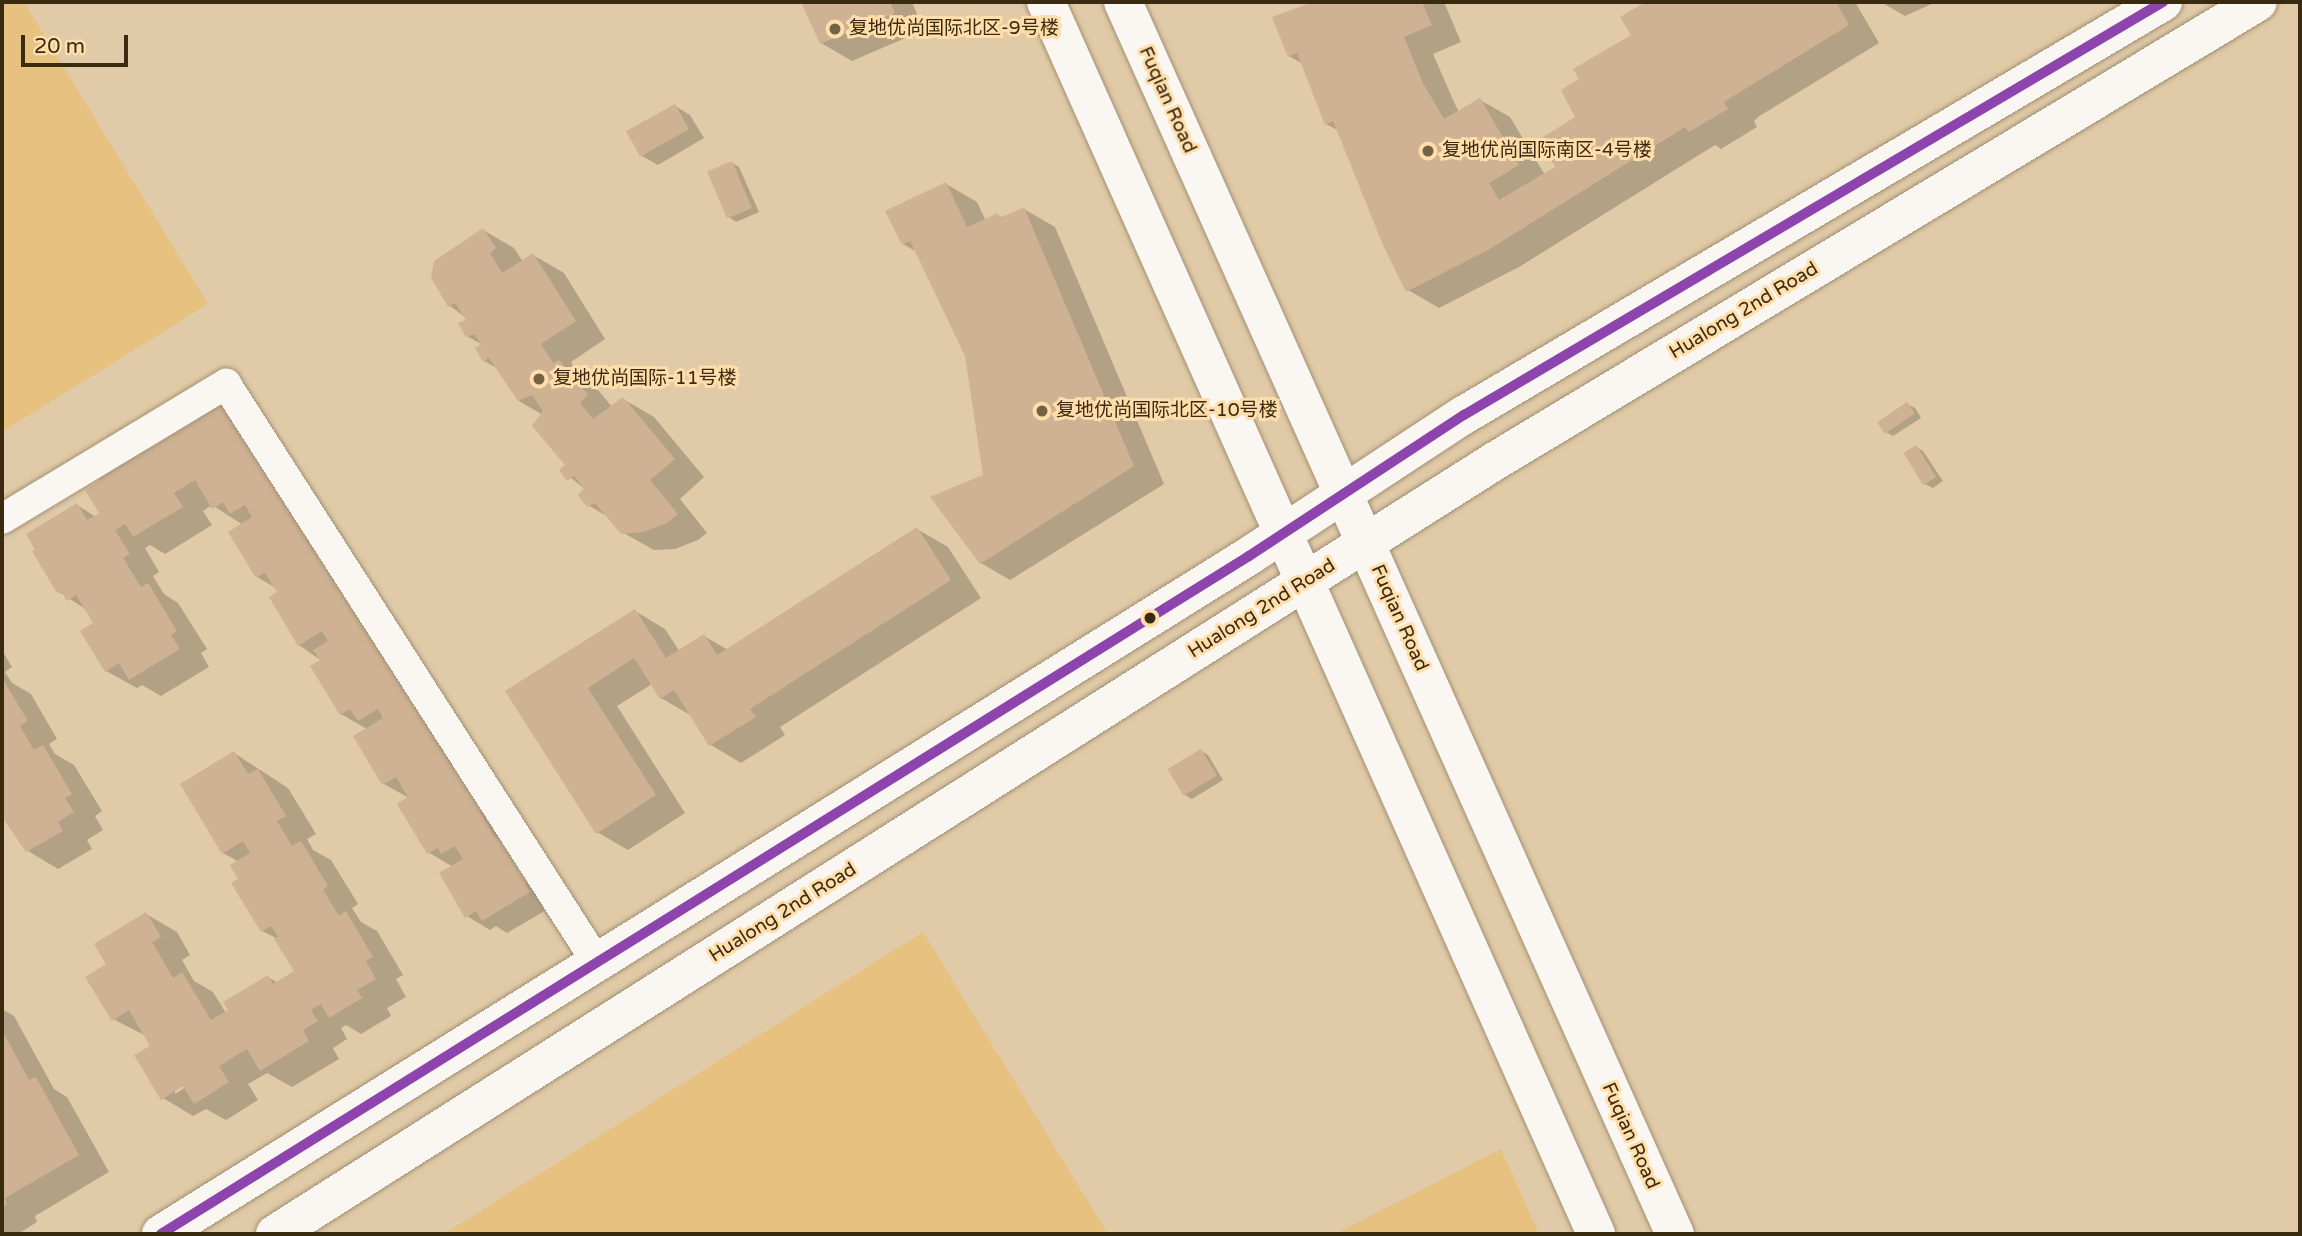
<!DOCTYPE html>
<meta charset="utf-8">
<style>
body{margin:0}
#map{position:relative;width:2302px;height:1236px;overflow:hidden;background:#e0caa7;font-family:"Varela Round","Noto Sans SC",sans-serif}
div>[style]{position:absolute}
.green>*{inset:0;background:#e7c180}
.shadow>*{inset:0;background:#0003}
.building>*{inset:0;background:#ceb293;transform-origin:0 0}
.roads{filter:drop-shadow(0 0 2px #a19074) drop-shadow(0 0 2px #a19074)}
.minor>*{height:30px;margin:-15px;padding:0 15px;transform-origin:15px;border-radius:15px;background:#faf7f2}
.tertiary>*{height:38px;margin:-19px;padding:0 19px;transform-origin:19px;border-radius:19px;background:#faf7f2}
.bus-1>*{height:10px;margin:-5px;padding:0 5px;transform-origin:5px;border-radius:5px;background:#8e44ad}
.dots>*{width:19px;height:19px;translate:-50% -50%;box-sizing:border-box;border:4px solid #ffdeab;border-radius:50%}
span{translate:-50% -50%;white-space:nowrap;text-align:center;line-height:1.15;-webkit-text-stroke:6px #ffdeab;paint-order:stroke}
.poi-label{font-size:19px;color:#3a2a0f}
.left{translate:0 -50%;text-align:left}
.street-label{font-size:19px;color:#3a2a0f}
.frame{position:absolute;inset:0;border:4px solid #3a2a0f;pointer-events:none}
.scale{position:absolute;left:21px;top:35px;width:107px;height:32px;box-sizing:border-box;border:4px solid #3a2a0f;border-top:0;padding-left:9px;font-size:21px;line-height:24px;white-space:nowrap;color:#3a2a0f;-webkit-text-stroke:5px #ffdeab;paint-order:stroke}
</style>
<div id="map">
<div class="green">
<div style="clip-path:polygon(2px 2px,24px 2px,208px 304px,2px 432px)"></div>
<div style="clip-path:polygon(923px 932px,1108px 1234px,444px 1234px)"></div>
<div style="clip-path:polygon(1501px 1149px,1539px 1234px,1335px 1234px)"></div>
</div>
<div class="shadow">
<div style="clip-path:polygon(803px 2px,912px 2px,924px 30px,852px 61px,821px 43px)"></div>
<div style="clip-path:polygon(1318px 2px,1444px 2px,1461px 42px,1433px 54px,1454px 102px,1459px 112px,1480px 100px,1510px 117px,1545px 175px,1558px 168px,1578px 118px,1581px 80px,1633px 36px,1622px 18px,1649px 2px,1855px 2px,1879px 43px,1758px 117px,1754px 121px,1757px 127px,1721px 149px,1715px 145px,1519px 267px,1439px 308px,1408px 290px,1339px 131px,1326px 124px,1303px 64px,1289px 56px,1275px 18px)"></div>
<div style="clip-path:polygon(1881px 2px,1936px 2px,1905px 16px)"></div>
<div style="clip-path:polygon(675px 106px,690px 115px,704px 138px,658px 165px,642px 156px)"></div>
<div style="clip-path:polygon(732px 163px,739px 167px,759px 212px,736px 222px,729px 217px)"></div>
<div style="clip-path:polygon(946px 184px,977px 202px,986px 221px,998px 215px,1003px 218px,1024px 209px,1055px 227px,1164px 484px,1010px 580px,979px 562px,985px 476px,966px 356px,917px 252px,903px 244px)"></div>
<div style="clip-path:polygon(483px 230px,514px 248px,523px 262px,533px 255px,564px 273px,605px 339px,571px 362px,578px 373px,590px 380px,612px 407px,623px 399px,654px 417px,704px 477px,680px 499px,707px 533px,698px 540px,675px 549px,654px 550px,622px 532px,610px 518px,588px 505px,585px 489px,561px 470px,567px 465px,543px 415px,519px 401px,499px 369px,484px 361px,483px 345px,467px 336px,469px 320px,450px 306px)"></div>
<div style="clip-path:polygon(1907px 404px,1915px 408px,1921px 418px,1893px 436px,1886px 432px)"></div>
<div style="clip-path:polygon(222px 406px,553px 906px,507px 933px,496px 926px,490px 930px,467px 916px,453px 867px,428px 852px,409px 798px,384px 784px,367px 729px,341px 714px,322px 661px,299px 645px,276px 588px,257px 577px,243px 525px,212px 505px,203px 511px,212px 525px,165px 554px,150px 545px,145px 548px,159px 572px,153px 576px,164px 594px,178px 603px,207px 649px,201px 653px,209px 667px,161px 696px,142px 685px,137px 688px,106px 671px,95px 624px,87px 610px,59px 592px,77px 505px,96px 517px,101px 514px,102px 481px,141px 446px,148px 450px)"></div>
<div style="clip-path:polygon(1916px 447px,1923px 451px,1943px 481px,1933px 488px,1925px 484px)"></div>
<div style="clip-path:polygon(917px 529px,948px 547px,981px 598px,780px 727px,785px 735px,741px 763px,711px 745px,692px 716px,661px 698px,652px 684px,617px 706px,685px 813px,628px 850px,597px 832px,508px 692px,635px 611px,665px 629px,680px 652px,704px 636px,728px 650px)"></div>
<div style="clip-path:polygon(2px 650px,12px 667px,5px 672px,12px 683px,31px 694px,57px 739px,49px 744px,55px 754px,74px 765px,102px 811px,95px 816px,103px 830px,87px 840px,92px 849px,58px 869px,28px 851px,2px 810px)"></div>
<div style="clip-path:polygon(1201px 751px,1208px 755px,1223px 780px,1192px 799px,1185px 795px)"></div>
<div style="clip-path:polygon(evenodd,234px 753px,288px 788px,316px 834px,307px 839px,313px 850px,331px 860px,358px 904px,352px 908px,361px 922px,377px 931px,403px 975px,396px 979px,406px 997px,387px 1008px,391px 1016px,361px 1034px,346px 1025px,341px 1028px,347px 1039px,333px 1048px,339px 1059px,292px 1087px,267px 1073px,248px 1084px,258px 1100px,226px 1120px,206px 1109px,193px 1116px,163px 1098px,152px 1046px,146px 1036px,113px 1019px,109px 964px,146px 914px,177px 932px,190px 955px,182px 960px,194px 981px,213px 992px,226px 1013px,268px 977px,278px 983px,296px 971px,276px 938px,262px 931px,240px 879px,239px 862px,223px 853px,234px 753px,190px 1080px,192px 1083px,175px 1094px,175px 1089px,190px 1080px)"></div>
<div style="clip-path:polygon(2px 1009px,14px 1016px,54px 1089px,67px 1097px,109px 1172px,35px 1216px,37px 1222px,18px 1234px,2px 1234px)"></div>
</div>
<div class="building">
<div style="clip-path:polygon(801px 2px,890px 2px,895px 13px,820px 44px)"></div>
<div style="clip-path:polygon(1313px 2px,1422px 2px,1432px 25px,1404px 37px,1423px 83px,1444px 119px,1480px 98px,1519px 165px,1489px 183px,1499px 200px,1555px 167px,1540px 139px,1575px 117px,1561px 90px,1579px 79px,1573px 69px,1631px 35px,1620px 17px,1646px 2px,1836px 2px,1849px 25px,1727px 100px,1724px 103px,1728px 109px,1689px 132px,1685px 127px,1488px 250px,1406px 292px,1383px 245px,1333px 121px,1325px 125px,1297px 53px,1288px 57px,1272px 17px)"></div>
<div style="left:675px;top:104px;width:29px;height:56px;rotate:61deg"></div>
<div style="left:732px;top:161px;width:51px;height:27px;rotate:67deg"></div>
<div style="clip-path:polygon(946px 182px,967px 227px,998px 213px,1000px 218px,1024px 207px,1134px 466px,980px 564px,930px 497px,983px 475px,965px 356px,910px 241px,902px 245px,885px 211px)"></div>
<div style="clip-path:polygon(483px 228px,496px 248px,490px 253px,502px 273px,533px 253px,576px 321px,541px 344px,553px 363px,559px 360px,588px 395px,580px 403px,593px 419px,623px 397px,675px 459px,650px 480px,678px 514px,667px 523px,643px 532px,621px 534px,595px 503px,587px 507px,578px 495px,584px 488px,574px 476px,567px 481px,559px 470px,565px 465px,532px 426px,543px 411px,532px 395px,518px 401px,489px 358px,483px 362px,475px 348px,481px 344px,474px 334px,466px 337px,458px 323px,466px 320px,455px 303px,448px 307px,431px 278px,434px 261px)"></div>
<div style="left:1907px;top:402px;width:14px;height:36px;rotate:56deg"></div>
<div style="clip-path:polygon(222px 404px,447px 741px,439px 746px,454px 770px,461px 766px,486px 809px,480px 812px,495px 838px,504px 832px,532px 879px,525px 884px,530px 892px,482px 921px,476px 911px,465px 918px,439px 873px,463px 859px,455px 846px,441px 854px,438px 848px,427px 854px,397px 804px,408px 797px,396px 777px,382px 785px,353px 736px,383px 718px,378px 709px,358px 721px,350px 709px,340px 715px,310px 666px,320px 660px,313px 650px,328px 641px,322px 631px,298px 646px,269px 597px,277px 592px,265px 573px,256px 578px,228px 532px,252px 517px,245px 505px,230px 514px,223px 502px,212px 509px,195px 480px,174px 493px,183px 507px,133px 537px,125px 524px,115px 530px,130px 554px,123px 558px,141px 587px,148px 583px,177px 631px,171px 635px,180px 649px,129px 680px,119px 663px,105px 672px,80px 631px,93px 623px,76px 595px,67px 601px,61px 591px,57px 593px,32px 551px,35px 550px,26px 534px,77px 503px,87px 520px,99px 513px,85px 490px,100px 480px,95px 472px,141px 444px,145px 451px)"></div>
<div style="left:1916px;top:445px;width:38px;height:15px;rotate:58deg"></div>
<div style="clip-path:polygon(917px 527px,951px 580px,750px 709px,756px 717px,709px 746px,674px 690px,660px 699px,634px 658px,588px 688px,656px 795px,596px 834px,505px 691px,635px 609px,666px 658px,704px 634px,717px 655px)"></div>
<div style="clip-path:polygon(2px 678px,28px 721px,20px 726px,34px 750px,43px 745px,72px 794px,65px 798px,74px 812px,58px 822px,63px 831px,26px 852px,2px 817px)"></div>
<div style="left:1201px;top:749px;width:31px;height:39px;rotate:59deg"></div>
<div style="clip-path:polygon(234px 751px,248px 774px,258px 769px,286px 816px,277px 821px,292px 846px,301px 841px,328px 886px,323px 890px,339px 916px,346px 911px,373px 957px,366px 961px,376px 979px,357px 990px,362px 998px,329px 1018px,321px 1004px,311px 1010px,318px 1021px,303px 1030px,309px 1041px,260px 1071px,247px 1049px,219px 1066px,229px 1082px,194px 1104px,183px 1086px,161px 1100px,134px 1055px,150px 1046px,129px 1010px,112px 1021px,85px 977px,106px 964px,94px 944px,146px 912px,161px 937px,152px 942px,173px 978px,182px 972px,211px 1020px,228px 1010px,223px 1002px,268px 975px,273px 984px,294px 971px,274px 939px,278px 937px,271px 926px,261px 932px,231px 883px,238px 879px,230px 865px,250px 853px,243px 841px,222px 854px,180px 784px)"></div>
<div style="clip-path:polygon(2px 1030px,29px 1080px,36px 1077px,79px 1155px,5px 1198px,7px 1204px,2px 1208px)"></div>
</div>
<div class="roads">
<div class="minor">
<div style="left:2px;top:519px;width:262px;rotate:-31.1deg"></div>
<div style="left:226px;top:384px;width:685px;rotate:57.33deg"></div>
</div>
<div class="tertiary">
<div style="left:1046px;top:2px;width:1349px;rotate:65.94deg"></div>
<div style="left:1123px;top:2px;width:1350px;rotate:65.87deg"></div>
<div style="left:161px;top:1234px;width:1282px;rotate:-31.93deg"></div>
<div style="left:1249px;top:556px;width:257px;rotate:-33.3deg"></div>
<div style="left:1464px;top:415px;width:812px;rotate:-30.58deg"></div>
<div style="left:275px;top:1234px;width:1444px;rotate:-32.36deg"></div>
<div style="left:1495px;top:461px;width:890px;rotate:-31.03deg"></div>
</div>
</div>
<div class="bus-1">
<div style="left:161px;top:1234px;width:1282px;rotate:-31.93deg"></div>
<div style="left:1249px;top:556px;width:257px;rotate:-33.3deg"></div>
<div style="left:1464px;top:415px;width:812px;rotate:-30.58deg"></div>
</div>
<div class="dots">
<div style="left:835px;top:29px;background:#746244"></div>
<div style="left:1428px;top:151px;background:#746244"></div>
<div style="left:539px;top:379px;background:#746244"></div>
<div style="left:1042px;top:411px;background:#746244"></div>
<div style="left:1150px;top:618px;background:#3a2a0f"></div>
</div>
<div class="poi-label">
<span class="left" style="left:849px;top:29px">复地优尚国际北区-9号楼</span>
<span class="left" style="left:1442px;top:151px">复地优尚国际南区-4号楼</span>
<span class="left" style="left:553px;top:379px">复地优尚国际-11号楼</span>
<span class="left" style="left:1056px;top:411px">复地优尚国际北区-10号楼</span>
</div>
<div class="street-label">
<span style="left:1167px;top:100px;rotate:66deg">Fuqian Road</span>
<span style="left:1744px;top:311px;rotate:-31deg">Hualong 2nd Road</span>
<span style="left:1262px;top:609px;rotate:-32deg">Hualong 2nd Road</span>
<span style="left:1399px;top:618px;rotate:66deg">Fuqian Road</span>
<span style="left:783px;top:913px;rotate:-32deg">Hualong 2nd Road</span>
<span style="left:1630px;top:1136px;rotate:66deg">Fuqian Road</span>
</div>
<div class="frame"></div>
<div class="scale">20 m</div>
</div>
